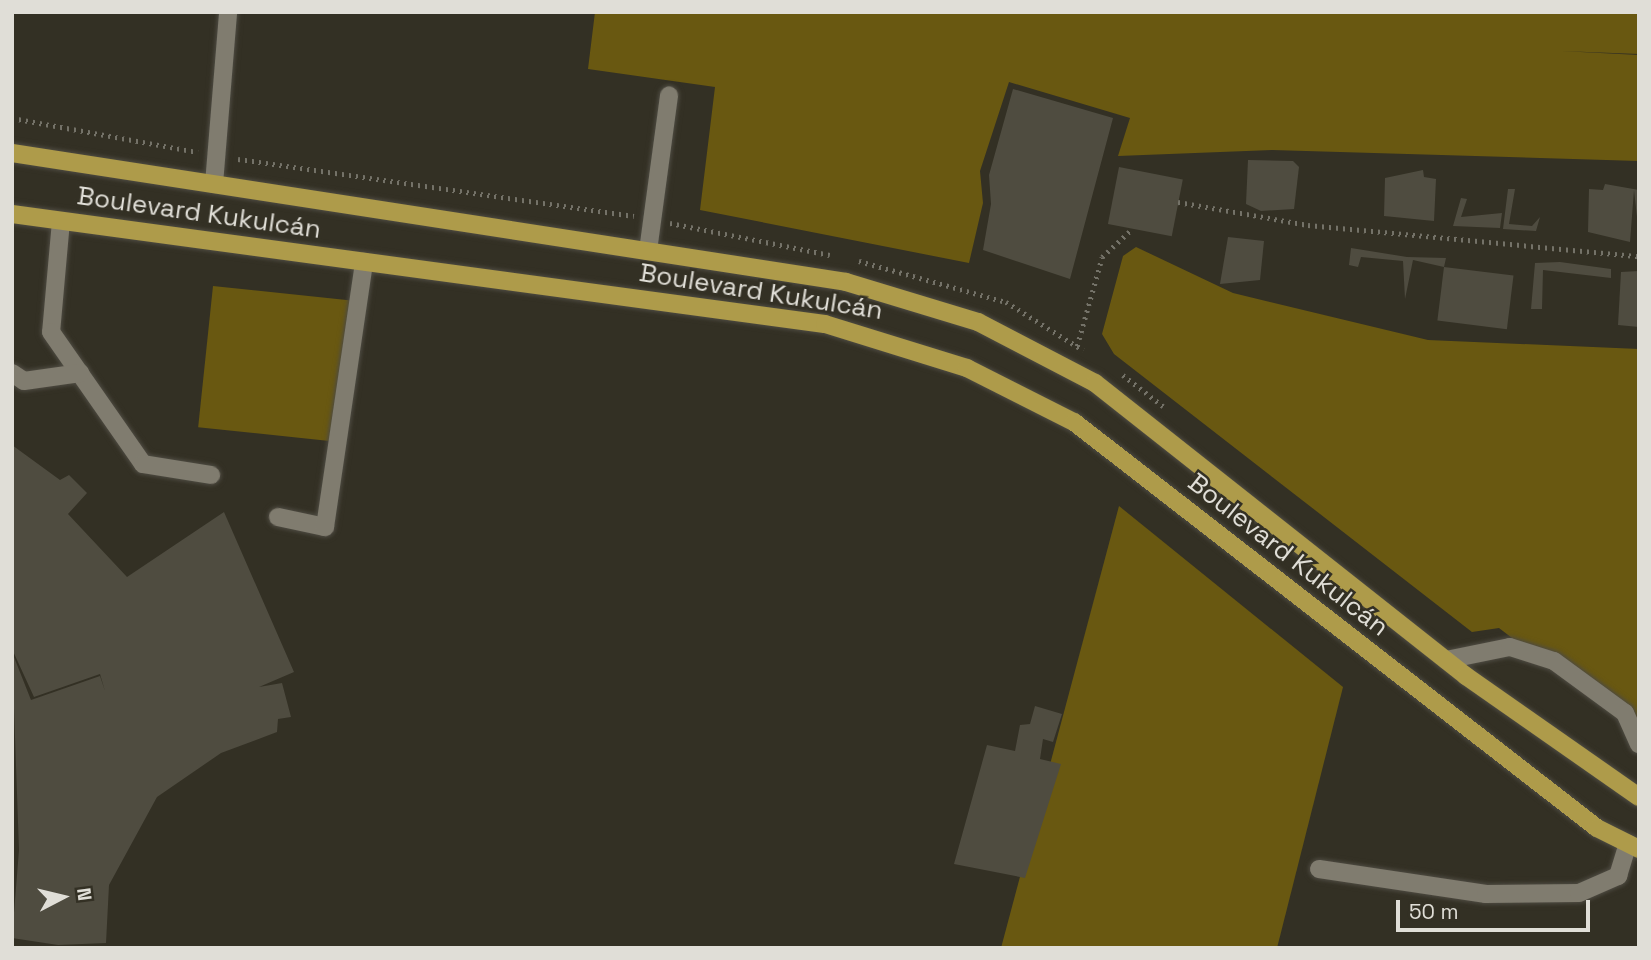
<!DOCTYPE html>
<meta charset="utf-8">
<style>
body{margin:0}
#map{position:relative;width:1651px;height:960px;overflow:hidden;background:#333024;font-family:"Space Grotesk",sans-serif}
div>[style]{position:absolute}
.green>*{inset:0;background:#695811;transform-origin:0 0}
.building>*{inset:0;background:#4f4c40;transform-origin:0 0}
.path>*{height:4.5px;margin-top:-2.25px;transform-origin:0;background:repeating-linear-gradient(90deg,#747268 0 2px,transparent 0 7px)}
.roads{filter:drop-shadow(0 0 2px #4e4b42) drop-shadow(0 0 2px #4e4b42)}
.minor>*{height:18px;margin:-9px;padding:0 9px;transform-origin:9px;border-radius:9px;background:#807c6f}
.major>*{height:18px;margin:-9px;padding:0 9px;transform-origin:9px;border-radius:9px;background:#ae9b4a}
span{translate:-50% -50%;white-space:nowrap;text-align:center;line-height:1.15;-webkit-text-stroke:5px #333024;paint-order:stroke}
.street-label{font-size:26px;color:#e0ded7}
.frame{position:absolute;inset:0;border:14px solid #e0ded7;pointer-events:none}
.north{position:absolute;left:28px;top:862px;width:70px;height:70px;-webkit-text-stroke:5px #333024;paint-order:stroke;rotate:83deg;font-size:19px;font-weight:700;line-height:28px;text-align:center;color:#e0ded7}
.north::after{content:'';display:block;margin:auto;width:24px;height:32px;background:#e0ded7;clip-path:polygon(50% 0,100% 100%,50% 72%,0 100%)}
.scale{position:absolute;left:1396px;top:900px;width:194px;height:32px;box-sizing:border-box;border:4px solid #e0ded7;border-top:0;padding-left:9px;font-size:21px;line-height:24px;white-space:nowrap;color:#e0ded7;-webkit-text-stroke:5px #333024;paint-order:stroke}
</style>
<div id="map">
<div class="green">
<div style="clip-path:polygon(595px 12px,1639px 12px,1639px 54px,1561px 51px,1639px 55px,1639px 161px,1272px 150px,1118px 156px,1130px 118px,1009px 82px,980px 171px,983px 203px,969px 263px,700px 210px,715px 87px,588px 69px)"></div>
<div style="clip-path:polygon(1136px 247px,1233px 293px,1428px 340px,1639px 349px,1639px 735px,1499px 628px,1472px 632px,1114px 354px,1102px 334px,1123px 256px)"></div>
<div style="left:213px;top:286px;width:139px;height:142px;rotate:6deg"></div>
<div style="clip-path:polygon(1119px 506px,1343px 687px,1277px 948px,1001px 948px)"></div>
</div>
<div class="building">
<div style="clip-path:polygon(1013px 89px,1113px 118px,1070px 279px,983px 250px,991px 204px,989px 175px)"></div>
<div style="clip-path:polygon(1248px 160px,1293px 161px,1299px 167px,1294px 209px,1261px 211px,1246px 204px)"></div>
<div style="left:1119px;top:167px;width:65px;height:58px;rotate:11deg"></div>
<div style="clip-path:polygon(1423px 170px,1424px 177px,1436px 179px,1434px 221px,1384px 216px,1385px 178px)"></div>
<div style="clip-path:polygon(1605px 184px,1639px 190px,1639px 235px,1634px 190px,1630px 242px,1588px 232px,1589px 189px,1603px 190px)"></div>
<div style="clip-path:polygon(1508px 189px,1515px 189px,1509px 224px,1532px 226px,1540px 217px,1536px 231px,1503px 229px)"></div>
<div style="clip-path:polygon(1461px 198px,1467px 199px,1461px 217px,1502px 213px,1500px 228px,1453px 226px)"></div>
<div style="clip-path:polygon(1228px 237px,1264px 241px,1260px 280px,1220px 284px)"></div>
<div style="clip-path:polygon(1351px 248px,1407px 257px,1446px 258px,1444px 267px,1413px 260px,1405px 299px,1403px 261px,1361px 257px,1358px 267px,1349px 265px)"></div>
<div style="clip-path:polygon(1560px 262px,1611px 269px,1611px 278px,1543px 270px,1542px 309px,1531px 309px,1535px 263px)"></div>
<div style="left:1444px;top:267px;width:70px;height:54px;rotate:7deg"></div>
<div style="clip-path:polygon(1639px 271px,1639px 327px,1618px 325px,1621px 272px)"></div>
<div style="clip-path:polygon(12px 445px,60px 480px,69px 475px,87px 493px,68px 514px,127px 577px,224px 512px,294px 672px,259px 687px,282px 683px,291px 717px,278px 719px,277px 732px,221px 753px,157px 797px,109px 885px,106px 943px,58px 945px,12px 938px,19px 850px,12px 652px,31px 700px,100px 676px,105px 691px,100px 674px,34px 697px,12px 649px)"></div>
<div style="clip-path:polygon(1035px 706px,1062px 714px,1053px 742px,1043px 739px,1040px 759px,1061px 764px,1025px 878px,954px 864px,987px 745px,1015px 751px,1020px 725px,1030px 724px)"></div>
</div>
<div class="path">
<div style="left:12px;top:118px;width:189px;rotate:10.4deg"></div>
<div style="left:238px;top:159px;width:400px;rotate:8.2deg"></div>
<div style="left:1178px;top:202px;width:132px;rotate:10deg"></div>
<div style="left:1308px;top:225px;width:332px;rotate:5.4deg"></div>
<div style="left:670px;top:223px;width:163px;rotate:11.3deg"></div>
<div style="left:859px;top:261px;width:153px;rotate:15.6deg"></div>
<div style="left:1006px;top:302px;width:91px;rotate:31.9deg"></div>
<div style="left:1077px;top:346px;width:92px;rotate:-74.3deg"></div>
<div style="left:1102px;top:257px;width:41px;rotate:-43deg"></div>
<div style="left:1123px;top:375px;width:51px;rotate:37.8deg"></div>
</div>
<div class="roads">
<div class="minor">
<div style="left:214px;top:184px;width:173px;rotate:-85.3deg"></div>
<div style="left:61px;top:221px;width:111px;rotate:95.1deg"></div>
<div style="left:51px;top:332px;width:161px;rotate:55.1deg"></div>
<div style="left:143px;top:464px;width:69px;rotate:9.2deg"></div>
<div style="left:648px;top:251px;width:157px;rotate:-82.3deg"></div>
<div style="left:12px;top:373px;width:14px;rotate:34deg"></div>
<div style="left:24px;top:381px;width:57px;rotate:-8.1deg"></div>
<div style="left:278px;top:517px;width:48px;rotate:12deg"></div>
<div style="left:325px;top:527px;width:268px;rotate:-81.6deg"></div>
<div style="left:1446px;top:660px;width:65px;rotate:-11.5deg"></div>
<div style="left:1510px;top:647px;width:46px;rotate:17.7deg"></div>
<div style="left:1554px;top:661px;width:88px;rotate:36.2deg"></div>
<div style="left:1625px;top:713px;width:34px;rotate:66deg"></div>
<div style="left:1319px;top:869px;width:169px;rotate:8.5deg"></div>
<div style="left:1486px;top:894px;width:93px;rotate:-0.6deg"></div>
<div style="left:1579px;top:893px;width:43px;rotate:-23.6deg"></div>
<div style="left:1618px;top:876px;width:34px;rotate:-73deg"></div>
</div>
<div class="major">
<div style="left:12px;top:153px;width:844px;rotate:8.79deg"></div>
<div style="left:846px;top:282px;width:138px;rotate:16.9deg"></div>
<div style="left:978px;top:322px;width:132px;rotate:27.5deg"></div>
<div style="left:1095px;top:383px;width:473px;rotate:38.3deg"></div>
<div style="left:1466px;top:676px;width:211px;rotate:35deg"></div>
<div style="left:12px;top:214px;width:820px;rotate:7.71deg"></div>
<div style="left:825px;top:324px;width:149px;rotate:17.2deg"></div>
<div style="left:967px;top:368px;width:120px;rotate:26.8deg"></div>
<div style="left:1074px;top:422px;width:662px;rotate:37.82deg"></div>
<div style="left:1597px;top:828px;width:47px;rotate:26.6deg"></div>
</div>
</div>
<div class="street-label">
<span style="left:199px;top:213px;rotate:8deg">Boulevard Kukulcán</span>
<span style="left:761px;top:292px;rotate:9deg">Boulevard Kukulcán</span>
<span style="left:1288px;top:555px;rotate:38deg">Boulevard Kukulcán</span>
</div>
<div class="frame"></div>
<div class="north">N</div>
<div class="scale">50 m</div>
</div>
